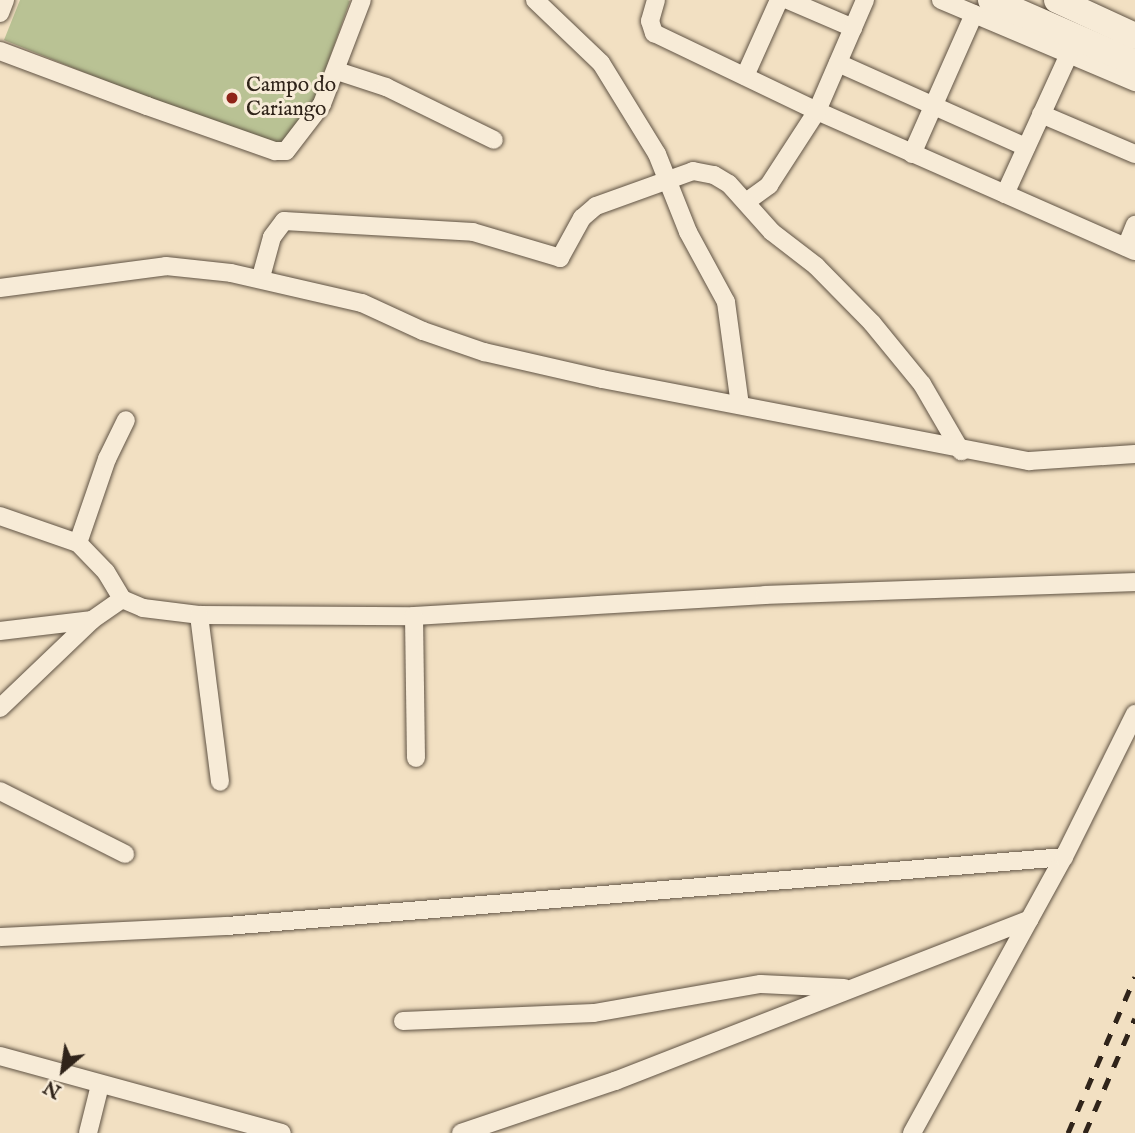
<!DOCTYPE html>
<style>
body{margin:0}
#map{position:relative;width:1135px;height:1133px;overflow:hidden;background:#f2e0c2;font-family:"IM FELL English",serif}
div>[style]{position:absolute}
.green>*{inset:0;background:#b9c294}
.roads{filter:drop-shadow(0 0 2px #605344) drop-shadow(0 0 2px #605344)}
.minor>*{height:18px;margin:-9px;padding:0 9px;transform-origin:9px;border-radius:9px;background:#f7ebd7}
.secondary>*{height:26px;margin:-13px;padding:0 13px;transform-origin:13px;border-radius:13px;background:#f7ebd7}
.rail>*{height:5px;margin-top:-2.5px;transform-origin:0;background:repeating-linear-gradient(90deg,#30241a 0 12px,transparent 0 24px)}
.dots>*{width:19px;height:19px;translate:-50% -50%;box-sizing:border-box;border:4px solid #f7ebd7;border-radius:50%}
span{translate:-50% -50%;white-space:nowrap;text-align:center;line-height:1.15;-webkit-text-stroke:6px #f7ebd7;paint-order:stroke}
.poi-label{font-size:21px;color:#30241a}
.left{translate:0 -50%;text-align:left}
.north{position:absolute;left:28px;top:1035px;width:70px;height:70px;-webkit-text-stroke:5px #f7ebd7;paint-order:stroke;rotate:209deg;font-size:19px;font-weight:700;line-height:28px;text-align:center;color:#30241a}
.north::after{content:'';display:block;margin:auto;width:24px;height:32px;background:#30241a;clip-path:polygon(50% 0,100% 100%,50% 72%,0 100%)}
</style>
<div id="map">
<div class="green">
<div style="clip-path:polygon(20px 0,348px 0,350px 1px,294px 157px,4px 40px)"></div>
</div>
<div class="roads">
<div class="minor">
<div style="left:535px;top:0;width:91px;rotate:43.7deg"></div>
<div style="left:601px;top:63px;width:107px;rotate:58.4deg"></div>
<div style="left:657px;top:154px;width:84px;rotate:68.3deg"></div>
<div style="left:688px;top:232px;width:80px;rotate:61.5deg"></div>
<div style="left:726px;top:302px;width:104px;rotate:82.3deg"></div>
<div style="left:656px;top:0;width:22px;rotate:106deg"></div>
<div style="left:650px;top:21px;width:13px;rotate:72deg"></div>
<div style="left:654px;top:33px;width:181px;rotate:25.6deg"></div>
<div style="left:817px;top:111px;width:347px;rotate:23.8deg"></div>
<div style="left:788px;top:0;width:71px;rotate:23.3deg"></div>
<div style="left:941px;top:0;width:211px;rotate:22.9deg"></div>
<div style="left:0;top:13px;width:14px;rotate:-69deg"></div>
<div style="left:0;top:51px;width:157px;rotate:20.5deg"></div>
<div style="left:147px;top:106px;width:136px;rotate:19.4deg"></div>
<div style="left:275px;top:151px;width:11px"></div>
<div style="left:286px;top:151px;width:59px;rotate:-52.5deg"></div>
<div style="left:322px;top:104px;width:111px;rotate:-69deg"></div>
<div style="left:838px;top:63px;width:206px;rotate:24.1deg"></div>
<div style="left:337px;top:71px;width:52px;rotate:18.1deg"></div>
<div style="left:386px;top:87px;width:120px;rotate:26.1deg"></div>
<div style="left:745px;top:76px;width:83px;rotate:-65.9deg"></div>
<div style="left:1041px;top:114px;width:102px;rotate:23.1deg"></div>
<div style="left:912px;top:154px;width:153px;rotate:-66.1deg"></div>
<div style="left:1005px;top:194px;width:154px;rotate:-65.4deg"></div>
<div style="left:746px;top:202px;width:29px;rotate:-36deg"></div>
<div style="left:769px;top:185px;width:88px;rotate:-57deg"></div>
<div style="left:817px;top:111px;width:121px;rotate:-66.6deg"></div>
<div style="left:1126px;top:247px;width:24px;rotate:-68deg"></div>
<div style="left:261px;top:277px;width:41px;rotate:-74.6deg"></div>
<div style="left:272px;top:237px;width:20px;rotate:-53deg"></div>
<div style="left:284px;top:221px;width:189px;rotate:3.3deg"></div>
<div style="left:473px;top:232px;width:91px;rotate:16.6deg"></div>
<div style="left:560px;top:258px;width:46px;rotate:-61.2deg"></div>
<div style="left:582px;top:218px;width:18px;rotate:-41deg"></div>
<div style="left:596px;top:206px;width:103px;rotate:-19.8deg"></div>
<div style="left:693px;top:171px;width:21px;rotate:11deg"></div>
<div style="left:714px;top:175px;width:17px;rotate:31deg"></div>
<div style="left:729px;top:184px;width:64px;rotate:48.1deg"></div>
<div style="left:772px;top:232px;width:56px;rotate:37.7deg"></div>
<div style="left:816px;top:266px;width:80px;rotate:45.5deg"></div>
<div style="left:872px;top:323px;width:79px;rotate:50.7deg"></div>
<div style="left:922px;top:384px;width:78px;rotate:59.8deg"></div>
<div style="left:0;top:288px;width:167px;rotate:-7.5deg"></div>
<div style="left:166px;top:266px;width:65px;rotate:6.1deg"></div>
<div style="left:231px;top:273px;width:134px;rotate:12.9deg"></div>
<div style="left:362px;top:303px;width:67px;rotate:24.7deg"></div>
<div style="left:423px;top:331px;width:65px;rotate:19deg"></div>
<div style="left:484px;top:352px;width:121px;rotate:12.9deg"></div>
<div style="left:602px;top:379px;width:435px;rotate:10.9deg"></div>
<div style="left:1029px;top:461px;width:106px;rotate:-3.8deg"></div>
<div style="left:0;top:516px;width:83px;rotate:19.1deg"></div>
<div style="left:78px;top:543px;width:40px;rotate:46deg"></div>
<div style="left:106px;top:572px;width:31px;rotate:59deg"></div>
<div style="left:122px;top:599px;width:23px;rotate:23deg"></div>
<div style="left:143px;top:608px;width:56px;rotate:7.1deg"></div>
<div style="left:199px;top:615px;width:215px;rotate:0.3deg"></div>
<div style="left:414px;top:616px;width:352px;rotate:-3.4deg"></div>
<div style="left:765px;top:595px;width:370px;rotate:-2deg"></div>
<div style="left:78px;top:543px;width:89px;rotate:-71deg"></div>
<div style="left:107px;top:459px;width:43px;rotate:-64deg"></div>
<div style="left:199px;top:615px;width:168px;rotate:82.8deg"></div>
<div style="left:414px;top:616px;width:142px;rotate:89.2deg"></div>
<div style="left:0;top:631px;width:93px;rotate:-6.8deg"></div>
<div style="left:0;top:708px;width:127px;rotate:-43.7deg"></div>
<div style="left:92px;top:620px;width:37px;rotate:-35deg"></div>
<div style="left:0;top:791px;width:140px;rotate:26.7deg"></div>
<div style="left:0;top:937px;width:227px;rotate:-2.8deg"></div>
<div style="left:227px;top:926px;width:840px;rotate:-4.71deg"></div>
<div style="left:403px;top:1021px;width:191px;rotate:-2.4deg"></div>
<div style="left:594px;top:1013px;width:169px;rotate:-9.9deg"></div>
<div style="left:761px;top:984px;width:83px;rotate:2.8deg"></div>
<div style="left:0;top:1056px;width:292px;rotate:15.3deg"></div>
<div style="left:88px;top:1133px;width:49px;rotate:-76deg"></div>
<div style="left:461px;top:1133px;width:163px;rotate:-18.7deg"></div>
<div style="left:615px;top:1081px;width:445px;rotate:-21.3deg"></div>
<div style="left:912px;top:1133px;width:315px;rotate:-61.2deg"></div>
<div style="left:1064px;top:857px;width:160px;rotate:-63.6deg"></div>
</div>
<div class="secondary">
<div style="left:991px;top:0;width:157px;rotate:23.6deg"></div>
<div style="left:1057px;top:0;width:86px;rotate:24.8deg"></div>
</div>
</div>
<div class="rail">
<div style="left:1068px;top:1133px;width:170px;rotate:-66.8deg"></div>
<div style="left:1085px;top:1133px;width:125px;rotate:-66.5deg"></div>
</div>
<div class="dots">
<div style="left:232px;top:98px;background:#8f2418"></div>
</div>
<div class="poi-label">
<span class="left" style="left:246px;top:98px">Campo do<br>Cariango</span>
</div>
<div class="north">N</div>
</div>
